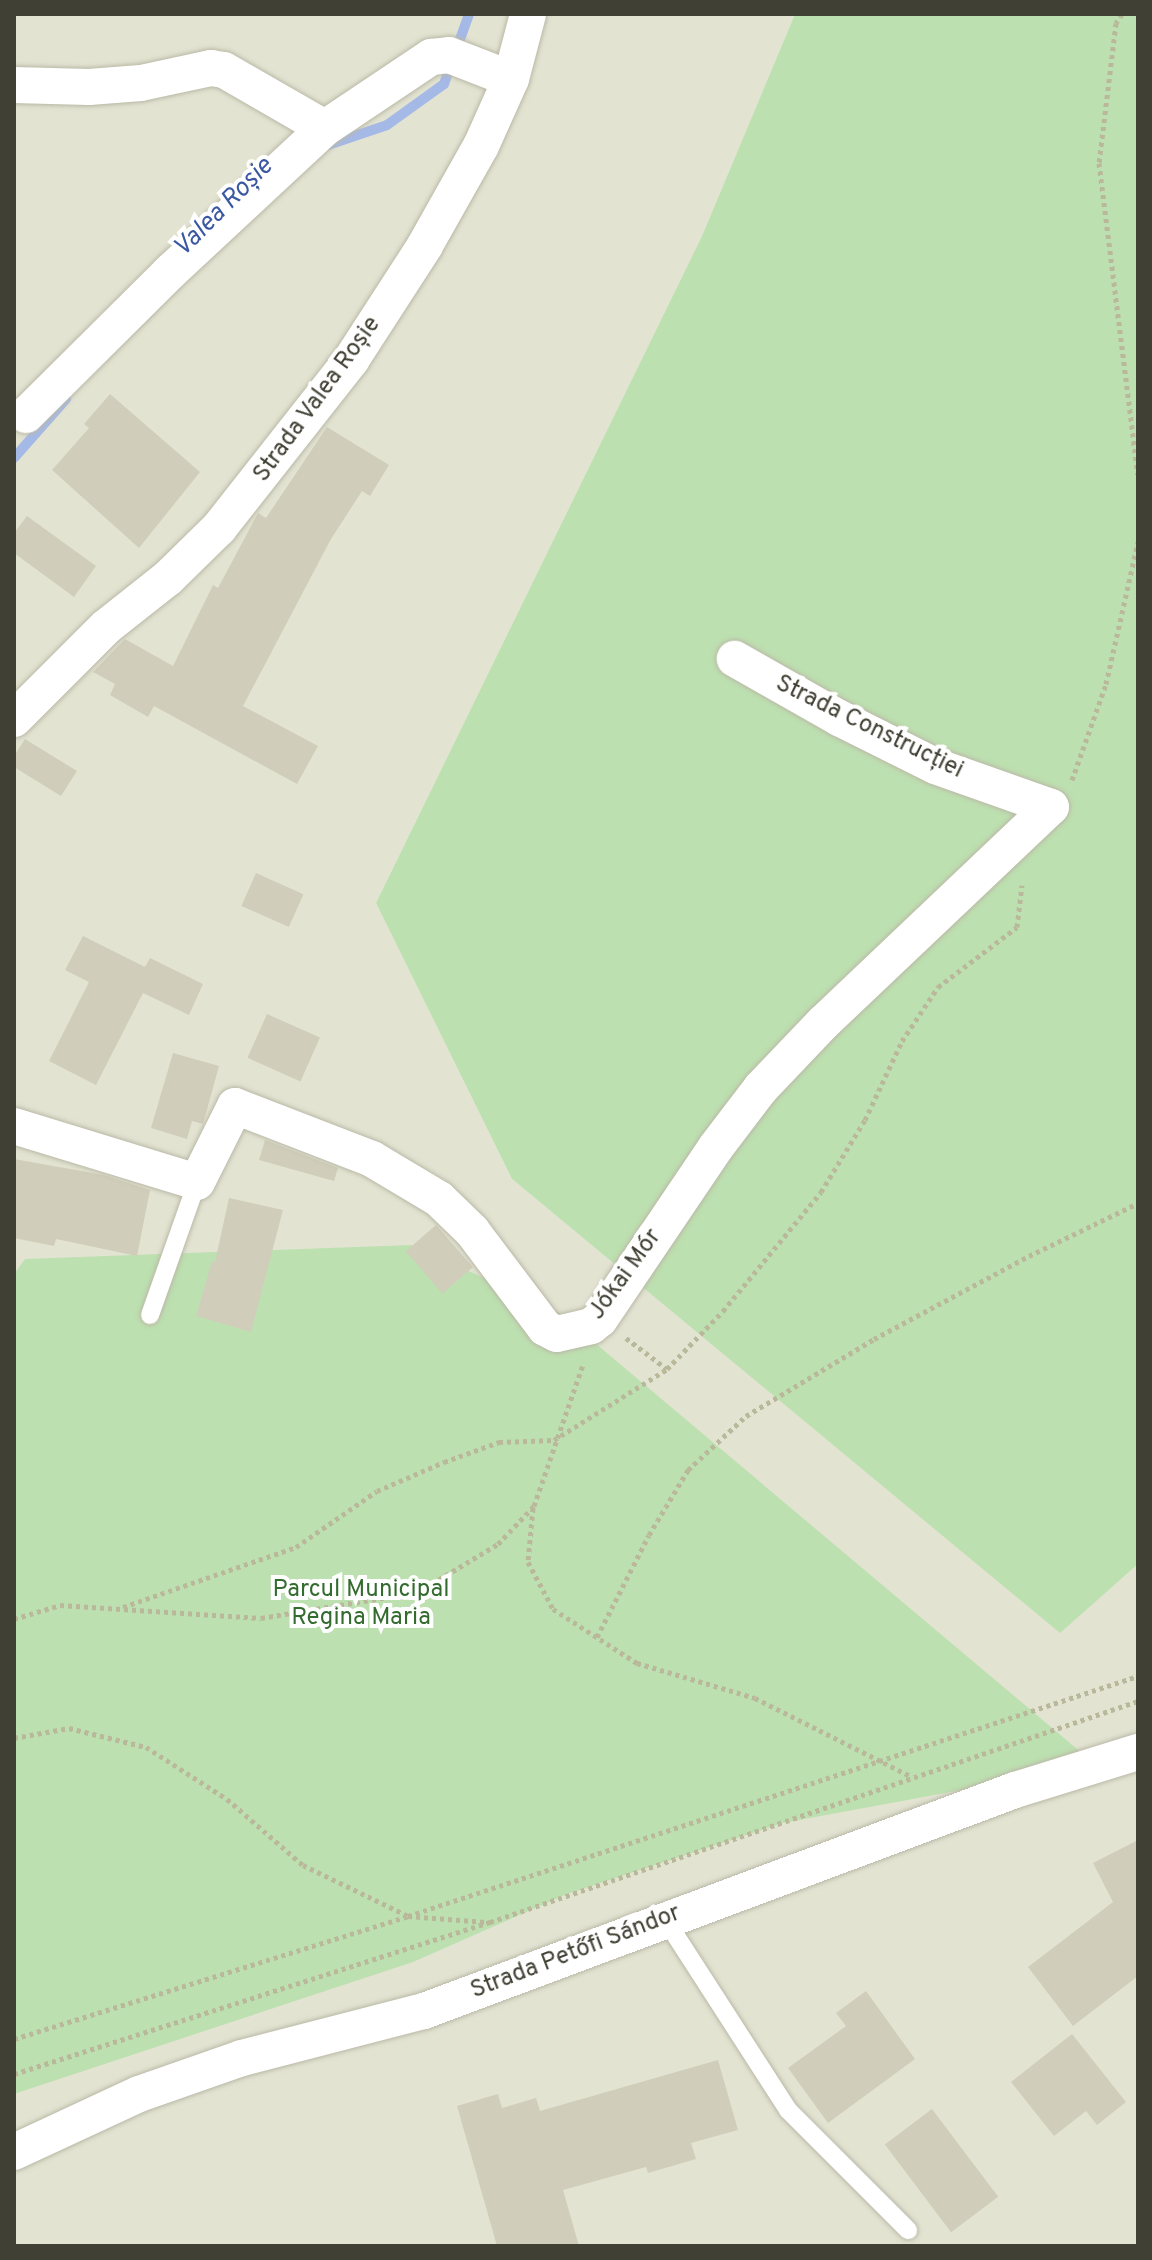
<!DOCTYPE html>
<meta charset="utf-8">
<style>
body{margin:0}
#map{position:relative;width:1152px;height:2260px;overflow:hidden;background:#f0f0e4;font-family:Overpass,sans-serif}
div>[style]{position:absolute}
.residential>*{inset:0;background:#e3e3d2}
.green>*{inset:0;background:#bde0b0}
.stream>*{height:10px;margin:-5px;padding:0 5px;transform-origin:5px;border-radius:5px;background:#a5b9e7}
.building>*{inset:0;background:#d0ceba;transform-origin:0 0}
.path>*{height:5px;margin-top:-2.5px;transform-origin:0;background:repeating-linear-gradient(90deg,#bab89a 0 4px,transparent 0 8px)}
.roads{filter:drop-shadow(0 0 2px #bab9a7) drop-shadow(0 0 2px #bab9a7)}
.lane>*{height:18px;margin:-9px;padding:0 9px;transform-origin:9px;border-radius:9px;background:#fff}
.street>*{height:36px;margin:-18px;padding:0 18px;transform-origin:18px;border-radius:18px;background:#fff}
span{translate:-50% -50%;white-space:nowrap;text-align:center;line-height:1.15;-webkit-text-stroke:8px #fff;paint-order:stroke}
.street-label{font-size:24px;color:#414034}
.park-label{font-size:24px;color:#346c2f}
.water-label{font-size:26px;color:#3a58a1;font-style:italic}
.frame{position:absolute;inset:0;border:16px solid #414034;pointer-events:none}
</style>
<div id="map">
<div class="residential">
<div style="clip-path:polygon(14px 14px,795px 14px,702px 236px,376px 903px,512px 1179px,1060px 1632px,1138px 1564px,1138px 2246px,14px 2246px)"></div>
</div>
<div class="green">
<div style="clip-path:polygon(795px 14px,1138px 14px,1138px 1564px,1060px 1633px,512px 1179px,376px 903px,702px 236px)"></div>
<div style="clip-path:polygon(411px 1245px,557px 1311px,1096px 1765px,783px 1823px,567px 1894px,413px 1962px,14px 2094px,14px 1274px,25px 1259px)"></div>
</div>
<div class="stream">
<div style="left:325px;top:146px;width:65px;rotate:-18.7deg"></div>
<div style="left:387px;top:125px;width:70px;rotate:-35.7deg"></div>
<div style="left:444px;top:84px;width:74px;rotate:-70.3deg"></div>
<div style="left:14px;top:458px;width:79px;rotate:-48.6deg"></div>
</div>
<div class="building">
<div style="clip-path:polygon(110px 394px,200px 472px,139px 548px,52px 470px,89px 428px,84px 424px)"></div>
<div style="clip-path:polygon(327px 427px,389px 465px,370px 496px,362px 491px,331px 539px,243px 706px,318px 746px,297px 784px,154px 706px,148px 717px,110px 695px,115px 684px,93px 672px,125px 639px,173px 666px,213px 585px,218px 588px,258px 513px,266px 518px)"></div>
<div style="clip-path:polygon(27px 516px,96px 566px,74px 597px,14px 553px,14px 533px)"></div>
<div style="clip-path:polygon(25px 739px,77px 771px,61px 796px,14px 767px,14px 756px)"></div>
<div style="left:256px;top:873px;width:52px;height:36px;rotate:24deg"></div>
<div style="clip-path:polygon(83px 936px,145px 967px,150px 958px,203px 984px,189px 1015px,143px 993px,96px 1085px,49px 1061px,89px 982px,65px 970px)"></div>
<div style="left:267px;top:1014px;width:58px;height:48px;rotate:24deg"></div>
<div style="clip-path:polygon(173px 1053px,219px 1066px,203px 1124px,192px 1121px,187px 1139px,151px 1128px)"></div>
<div style="clip-path:polygon(265px 1140px,338px 1168px,334px 1181px,259px 1160px)"></div>
<div style="clip-path:polygon(14px 1159px,104px 1175px,150px 1190px,137px 1256px,56px 1239px,54px 1246px,14px 1238px)"></div>
<div style="clip-path:polygon(229px 1198px,283px 1210px,251px 1332px,196px 1316px,212px 1261px,215px 1262px)"></div>
<div style="left:436px;top:1225px;width:56px;height:40px;rotate:49deg"></div>
<div style="clip-path:polygon(1138px 1840px,1138px 1976px,1073px 2026px,1028px 1967px,1113px 1902px,1093px 1863px)"></div>
<div style="clip-path:polygon(866px 1991px,915px 2059px,828px 2123px,788px 2068px,846px 2026px,836px 2013px)"></div>
<div style="clip-path:polygon(1072px 2034px,1126px 2102px,1097px 2125px,1086px 2111px,1054px 2136px,1011px 2082px)"></div>
<div style="clip-path:polygon(718px 2060px,738px 2130px,691px 2143px,696px 2159px,648px 2173px,646px 2167px,563px 2190px,579px 2246px,497px 2246px,457px 2106px,498px 2094px,502px 2108px,536px 2098px,540px 2111px)"></div>
<div style="left:932px;top:2109px;width:110px;height:59px;rotate:53deg"></div>
</div>
<div class="path">
<div style="left:1122px;top:14px;width:11px;rotate:124deg"></div>
<div style="left:1116px;top:23px;width:141px;rotate:96.9deg"></div>
<div style="left:1099px;top:163px;width:314px;rotate:82.9deg"></div>
<div style="left:1072px;top:780px;width:102px;rotate:-70.5deg"></div>
<div style="left:1106px;top:684px;width:146px;rotate:-77.3deg"></div>
<div style="left:626px;top:1338px;width:51px;rotate:37.1deg"></div>
<div style="left:533px;top:1508px;width:54px;rotate:95.3deg"></div>
<div style="left:528px;top:1562px;width:53px;rotate:62deg"></div>
<div style="left:553px;top:1609px;width:100px;rotate:32.7deg"></div>
<div style="left:637px;top:1663px;width:123px;rotate:16.5deg"></div>
<div style="left:755px;top:1698px;width:176px;rotate:26.7deg"></div>
<div style="left:123px;top:1607px;width:183px;rotate:-19.1deg"></div>
<div style="left:296px;top:1547px;width:98px;rotate:-34.7deg"></div>
<div style="left:377px;top:1491px;width:73px;rotate:-23.4deg"></div>
<div style="left:444px;top:1462px;width:59px;rotate:-20deg"></div>
<div style="left:499px;top:1442px;width:55px;rotate:-2.1deg"></div>
<div style="left:554px;top:1440px;width:133px;rotate:-32.1deg"></div>
<div style="left:667px;top:1369px;width:81px;rotate:-46deg"></div>
<div style="left:723px;top:1311px;width:154px;rotate:-50.5deg"></div>
<div style="left:821px;top:1192px;width:84px;rotate:-58.6deg"></div>
<div style="left:865px;top:1120px;width:87px;rotate:-64.9deg"></div>
<div style="left:902px;top:1041px;width:65px;rotate:-56.3deg"></div>
<div style="left:938px;top:987px;width:99px;rotate:-37.2deg"></div>
<div style="left:1017px;top:927px;width:42px;rotate:-83.2deg"></div>
<div style="left:14px;top:1619px;width:48px;rotate:-16.9deg"></div>
<div style="left:60px;top:1605px;width:201px;rotate:3.7deg"></div>
<div style="left:261px;top:1618px;width:159px;rotate:-9.4deg"></div>
<div style="left:418px;top:1592px;width:93px;rotate:-31deg"></div>
<div style="left:498px;top:1544px;width:52px;rotate:-46.5deg"></div>
<div style="left:534px;top:1506px;width:152px;rotate:-70.9deg"></div>
<div style="left:597px;top:1637px;width:114px;rotate:-63deg"></div>
<div style="left:649px;top:1535px;width:76px;rotate:-59deg"></div>
<div style="left:688px;top:1470px;width:79px;rotate:-43deg"></div>
<div style="left:746px;top:1416px;width:149px;rotate:-31deg"></div>
<div style="left:874px;top:1339px;width:176px;rotate:-28.2deg"></div>
<div style="left:1029px;top:1256px;width:121px;rotate:-25.9deg"></div>
<div style="left:14px;top:1738px;width:56px;rotate:-10.3deg"></div>
<div style="left:69px;top:1728px;width:79px;rotate:13.9deg"></div>
<div style="left:146px;top:1747px;width:96px;rotate:32.7deg"></div>
<div style="left:227px;top:1799px;width:101px;rotate:41deg"></div>
<div style="left:303px;top:1865px;width:117px;rotate:25.9deg"></div>
<div style="left:408px;top:1916px;width:78px;rotate:4.4deg"></div>
<div style="left:14px;top:2039px;width:413px;rotate:-17.3deg"></div>
<div style="left:408px;top:1916px;width:768px;rotate:-18.2deg"></div>
<div style="left:14px;top:2074px;width:500px;rotate:-17.7deg"></div>
<div style="left:490px;top:1922px;width:685px;rotate:-18.83deg"></div>
</div>
<div class="roads">
<div class="lane">
<div style="left:150px;top:1315px;width:141px;rotate:-70.5deg"></div>
<div style="left:665px;top:1919px;width:227px;rotate:57.2deg"></div>
<div style="left:788px;top:2110px;width:170px;rotate:45deg"></div>
</div>
<div class="street">
<div style="left:14px;top:85px;width:75px;rotate:1.5deg"></div>
<div style="left:89px;top:87px;width:52px;rotate:-4.4deg"></div>
<div style="left:141px;top:83px;width:72px;rotate:-12.1deg"></div>
<div style="left:211px;top:68px;width:13px;rotate:9deg"></div>
<div style="left:224px;top:70px;width:116px;rotate:29.9deg"></div>
<div style="left:26px;top:415px;width:203px;rotate:-44.8deg"></div>
<div style="left:170px;top:272px;width:212px;rotate:-42.9deg"></div>
<div style="left:325px;top:128px;width:128px;rotate:-33.8deg"></div>
<div style="left:431px;top:57px;width:18px;rotate:-6deg"></div>
<div style="left:449px;top:55px;width:66px;rotate:21.2deg"></div>
<div style="left:14px;top:719px;width:130px;rotate:-45deg"></div>
<div style="left:106px;top:627px;width:80px;rotate:-38.4deg"></div>
<div style="left:169px;top:577px;width:70px;rotate:-44.4deg"></div>
<div style="left:219px;top:528px;width:214px;rotate:-51.8deg"></div>
<div style="left:351px;top:360px;width:135px;rotate:-57.1deg"></div>
<div style="left:424px;top:247px;width:116px;rotate:-60.6deg"></div>
<div style="left:481px;top:146px;width:73px;rotate:-65.9deg"></div>
<div style="left:511px;top:79px;width:67px;rotate:-75.3deg"></div>
<div style="left:14px;top:1126px;width:191px;rotate:17deg"></div>
<div style="left:197px;top:1182px;width:85px;rotate:-63.4deg"></div>
<div style="left:235px;top:1106px;width:147px;rotate:21.1deg"></div>
<div style="left:372px;top:1159px;width:78px;rotate:30.8deg"></div>
<div style="left:439px;top:1199px;width:46px;rotate:44.1deg"></div>
<div style="left:472px;top:1231px;width:121px;rotate:53deg"></div>
<div style="left:545px;top:1328px;width:13px;rotate:27deg"></div>
<div style="left:557px;top:1334px;width:35px;rotate:-13deg"></div>
<div style="left:591px;top:1326px;width:11px;rotate:-38deg"></div>
<div style="left:600px;top:1319px;width:207px;rotate:-56deg"></div>
<div style="left:716px;top:1147px;width:74px;rotate:-52.7deg"></div>
<div style="left:761px;top:1088px;width:90px;rotate:-46.4deg"></div>
<div style="left:823px;top:1023px;width:314px;rotate:-43.5deg"></div>
<div style="left:1051px;top:807px;width:123px;rotate:-160.5deg"></div>
<div style="left:935px;top:766px;width:107px;rotate:-153.4deg"></div>
<div style="left:839px;top:718px;width:120px;rotate:-150.4deg"></div>
<div style="left:14px;top:2152px;width:138px;rotate:-24.9deg"></div>
<div style="left:139px;top:2094px;width:109px;rotate:-19.3deg"></div>
<div style="left:242px;top:2058px;width:188px;rotate:-14.5deg"></div>
<div style="left:424px;top:2011px;width:631px;rotate:-20.5deg"></div>
<div style="left:1015px;top:1790px;width:129px;rotate:-17.2deg"></div>
</div>
</div>
<div class="street-label">
<span style="left:318px;top:400px;rotate:-54deg">Strada Valea Roșie</span>
<span style="left:869px;top:728px;rotate:26deg">Strada Construcției</span>
<span style="left:626px;top:1275px;rotate:-54deg">Jókai Mór</span>
<span style="left:576px;top:1953px;rotate:-21deg">Strada Petőfi Sándor</span>
</div>
<div class="park-label">
<span style="left:361px;top:1605px">Parcul Municipal<br>Regina Maria</span>
</div>
<div class="water-label">
<span style="left:224px;top:208px;rotate:-45deg">Valea Roșie</span>
</div>
<div class="frame"></div>
</div>
